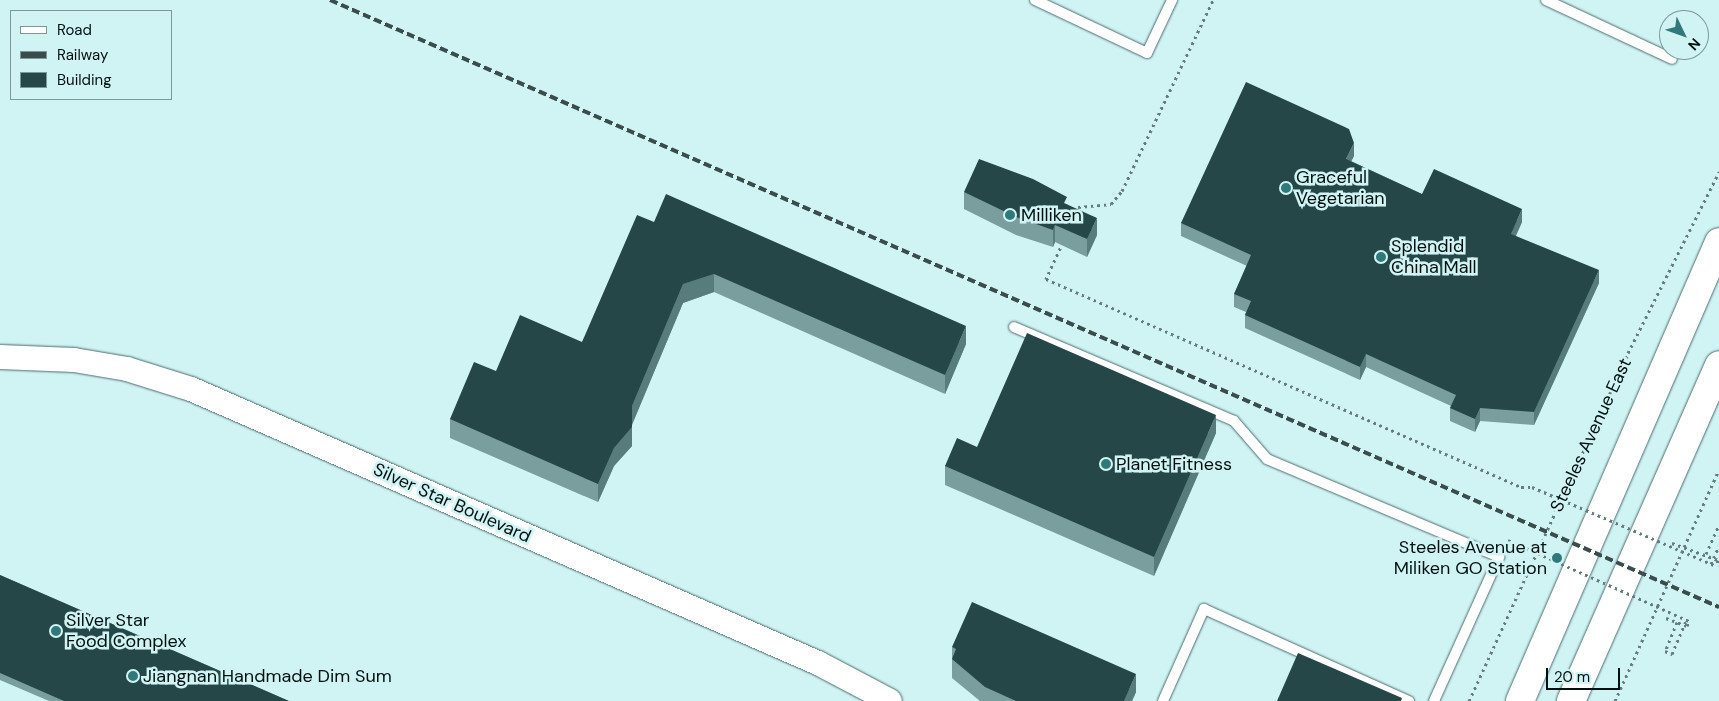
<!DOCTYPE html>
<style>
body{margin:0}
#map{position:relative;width:1719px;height:701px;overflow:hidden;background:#d0f3f4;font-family:"DM Sans",sans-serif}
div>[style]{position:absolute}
.path>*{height:3px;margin-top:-1.5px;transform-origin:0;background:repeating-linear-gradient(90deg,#657b7c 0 2.5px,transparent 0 6.5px)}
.roads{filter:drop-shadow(0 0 1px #4d6d6e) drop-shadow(0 0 1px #4d6d6e)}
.service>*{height:10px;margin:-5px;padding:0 5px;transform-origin:5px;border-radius:5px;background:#fff}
.tertiary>*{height:24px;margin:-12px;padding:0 12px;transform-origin:12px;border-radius:12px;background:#fff}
.secondary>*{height:28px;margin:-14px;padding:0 14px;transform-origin:14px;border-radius:14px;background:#fff}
.rail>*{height:4px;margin-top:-2px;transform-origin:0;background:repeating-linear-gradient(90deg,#3a4c4c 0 8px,transparent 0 12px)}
.path-bridge>*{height:3px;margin-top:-1.5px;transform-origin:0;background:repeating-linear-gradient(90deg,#657b7c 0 2.5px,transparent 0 6.5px)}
.wall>*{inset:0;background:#7a9d9e}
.shaded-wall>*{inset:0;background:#587b7c}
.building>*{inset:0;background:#254748}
.dots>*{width:14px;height:14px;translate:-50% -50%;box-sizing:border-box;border:2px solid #d0f3f4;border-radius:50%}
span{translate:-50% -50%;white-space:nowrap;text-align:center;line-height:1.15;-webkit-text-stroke:5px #d0f3f4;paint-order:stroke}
.poi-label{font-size:18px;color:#041010}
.left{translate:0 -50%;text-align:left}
.right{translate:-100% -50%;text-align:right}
.street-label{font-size:18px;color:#041010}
.legend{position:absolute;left:10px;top:10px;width:162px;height:90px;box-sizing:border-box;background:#d0f3f4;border:1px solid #7e9899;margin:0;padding:6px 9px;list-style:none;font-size:15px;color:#041010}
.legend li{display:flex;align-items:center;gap:10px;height:25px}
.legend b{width:25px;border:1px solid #7e9899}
.north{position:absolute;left:1659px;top:10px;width:50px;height:50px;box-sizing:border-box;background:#d0f3f4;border:1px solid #7e9899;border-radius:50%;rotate:132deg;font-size:14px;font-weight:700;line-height:20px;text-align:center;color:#041010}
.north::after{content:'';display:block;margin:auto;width:18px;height:22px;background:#30797b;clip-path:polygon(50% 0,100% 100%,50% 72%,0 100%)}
.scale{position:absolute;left:1546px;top:668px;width:74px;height:22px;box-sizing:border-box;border:2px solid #041010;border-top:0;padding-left:6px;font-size:15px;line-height:18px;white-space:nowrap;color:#041010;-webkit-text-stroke:4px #d0f3f4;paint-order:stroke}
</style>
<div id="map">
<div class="path">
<div style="left:1076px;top:211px;width:4px;rotate:-63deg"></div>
<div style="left:1078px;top:207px;width:33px;rotate:-5deg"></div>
<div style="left:1111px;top:204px;width:17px;rotate:-50deg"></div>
<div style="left:1122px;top:191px;width:212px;rotate:-64.5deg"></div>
<div style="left:1063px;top:242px;width:41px;rotate:114.7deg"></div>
<div style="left:1046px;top:279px;width:519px;rotate:23.65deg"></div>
<div style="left:1521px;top:487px;width:11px"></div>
<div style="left:1672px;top:543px;width:49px;rotate:20.3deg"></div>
<div style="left:1718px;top:560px;width:6px;rotate:108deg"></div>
<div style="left:1706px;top:554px;width:32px;rotate:-66deg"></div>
<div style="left:1711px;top:564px;width:20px;rotate:-66deg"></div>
<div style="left:1666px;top:618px;width:22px;rotate:21deg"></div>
<div style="left:1687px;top:626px;width:5px;rotate:-68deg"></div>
<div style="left:1677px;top:622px;width:31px;rotate:112deg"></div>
<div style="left:1665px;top:651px;width:8px;rotate:23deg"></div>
<div style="left:1672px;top:654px;width:38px;rotate:-67deg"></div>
<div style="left:1469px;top:701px;width:383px;rotate:-65.4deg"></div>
<div style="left:1628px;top:353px;width:203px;rotate:-63.3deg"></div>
<div style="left:1615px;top:701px;width:253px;rotate:-65.8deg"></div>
</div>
<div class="roads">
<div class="service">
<div style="left:1035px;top:0;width:124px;rotate:25.3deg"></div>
<div style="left:1147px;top:53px;width:59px;rotate:-64.7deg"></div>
<div style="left:1546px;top:0;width:139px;rotate:25.1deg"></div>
<div style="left:1014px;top:327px;width:239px;rotate:23.1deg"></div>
<div style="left:1234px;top:421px;width:50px;rotate:49deg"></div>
<div style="left:1267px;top:459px;width:252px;rotate:22.9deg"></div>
<div style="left:1499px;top:557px;width:158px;rotate:114.3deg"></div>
<div style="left:1163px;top:701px;width:101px;rotate:-66deg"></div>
<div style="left:1204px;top:609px;width:225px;rotate:24.2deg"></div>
</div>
<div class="tertiary">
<div style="left:0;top:357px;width:74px;rotate:2.3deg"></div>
<div style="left:74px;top:360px;width:54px;rotate:9.6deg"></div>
<div style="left:127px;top:369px;width:67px;rotate:17.4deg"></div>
<div style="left:191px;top:389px;width:684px;rotate:23.61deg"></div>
<div style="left:818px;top:663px;width:81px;rotate:27.8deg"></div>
</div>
<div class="secondary">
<div style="left:1520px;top:701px;width:500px;rotate:-66.56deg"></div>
<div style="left:1571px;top:701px;width:367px;rotate:-66.2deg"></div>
</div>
</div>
<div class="rail">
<div style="left:330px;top:0;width:1516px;rotate:23.61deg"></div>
</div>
<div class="path-bridge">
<div style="left:1532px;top:487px;width:200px;rotate:23.2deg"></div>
<div style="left:1508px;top:540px;width:198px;rotate:24.1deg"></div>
</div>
<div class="wall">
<div style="clip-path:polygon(1354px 156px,1351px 161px,1422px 194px,1522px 222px,1516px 236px,1599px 283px,1534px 425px,1480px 421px,1475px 432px,1450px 421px,1450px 408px,1451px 406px,1366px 367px,1360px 380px,1245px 328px,1245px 315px,1246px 312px,1234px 307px,1234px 294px,1247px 266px,1181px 236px,1181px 223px)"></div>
<div style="clip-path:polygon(964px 192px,1067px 204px,1097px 235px,1087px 257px,1055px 242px,1053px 247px,1016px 235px,964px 209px)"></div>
<div style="clip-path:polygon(654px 222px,966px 344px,945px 394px,714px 292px,683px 303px,632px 424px,632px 446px,614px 466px,598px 502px,450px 438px,450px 419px,496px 371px,582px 342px)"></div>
<div style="clip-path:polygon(1216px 433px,1154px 576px,945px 485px,945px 466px,977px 447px)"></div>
<div style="clip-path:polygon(0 575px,289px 701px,49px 701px,0 680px)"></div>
<div style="clip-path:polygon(952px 647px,1136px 692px,1132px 701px,980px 701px,952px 678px)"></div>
</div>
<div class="shaded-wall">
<div style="clip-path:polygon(1354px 143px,1354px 156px,1346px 172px,1346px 159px)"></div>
<div style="clip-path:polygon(1522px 209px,1522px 222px,1511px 246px,1511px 234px)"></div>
<div style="clip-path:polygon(1097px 218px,1097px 235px,1087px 257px,1087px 239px)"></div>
<div style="clip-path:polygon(1055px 225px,1055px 242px,1053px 247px,1053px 230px)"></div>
<div style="clip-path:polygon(1599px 270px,1599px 283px,1534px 425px,1534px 412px)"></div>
<div style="clip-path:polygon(714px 274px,714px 292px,683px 303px,632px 425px,632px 406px,683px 284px)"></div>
<div style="clip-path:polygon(966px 326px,966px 344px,945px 394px,945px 375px)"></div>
<div style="clip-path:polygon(1366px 354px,1366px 367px,1360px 380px,1360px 367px)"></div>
<div style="clip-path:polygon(1480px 408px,1480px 421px,1475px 432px,1475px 419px)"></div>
<div style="clip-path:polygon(1216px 415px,1216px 433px,1154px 576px,1154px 557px)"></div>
<div style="clip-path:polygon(632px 427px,632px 446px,614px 466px,598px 502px,598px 484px,614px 448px)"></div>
<div style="clip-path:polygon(1136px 674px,1136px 692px,1132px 701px,1124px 701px)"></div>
</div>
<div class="building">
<div style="clip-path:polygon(1246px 82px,1349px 129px,1354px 143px,1346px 159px,1422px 194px,1434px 169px,1522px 209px,1511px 234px,1599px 270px,1534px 412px,1480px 408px,1475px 419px,1450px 408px,1456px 395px,1366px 354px,1360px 367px,1245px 315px,1251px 301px,1234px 294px,1251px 255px,1181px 223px)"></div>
<div style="clip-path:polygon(979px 159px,1033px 179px,1067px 197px,1064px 203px,1097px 218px,1087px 239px,1055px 225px,1053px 230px,1016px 217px,964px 192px)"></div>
<div style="clip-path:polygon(666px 194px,966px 326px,945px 375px,714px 274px,683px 284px,632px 406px,632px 427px,614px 448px,598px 484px,450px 419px,474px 362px,496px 371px,520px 315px,582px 342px,637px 215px,654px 222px)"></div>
<div style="clip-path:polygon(1027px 333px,1216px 415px,1154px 557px,945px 466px,957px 438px,977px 447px)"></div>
<div style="clip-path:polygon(0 575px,289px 701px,64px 701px,0 673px)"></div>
<div style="clip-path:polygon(972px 602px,1136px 674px,1124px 701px,1016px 701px,985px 687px,952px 659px,956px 649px,952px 647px)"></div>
<div style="clip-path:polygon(1298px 653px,1402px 698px,1401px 701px,1277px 701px)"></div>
</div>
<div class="dots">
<div style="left:1286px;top:188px;background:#30797b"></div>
<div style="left:1010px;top:215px;background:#30797b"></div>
<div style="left:1381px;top:257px;background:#30797b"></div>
<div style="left:1106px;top:464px;background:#30797b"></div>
<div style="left:1557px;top:558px;background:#30797b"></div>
<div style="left:56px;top:631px;background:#30797b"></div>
<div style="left:133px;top:676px;background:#30797b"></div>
</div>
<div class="poi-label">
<span class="left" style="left:1296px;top:188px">Graceful<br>Vegetarian</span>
<span class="left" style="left:1021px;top:215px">Milliken</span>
<span class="left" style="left:1391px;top:257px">Splendid<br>China Mall</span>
<span class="left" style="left:1116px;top:464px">Planet Fitness</span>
<span class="right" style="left:1547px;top:558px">Steeles Avenue at<br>Miliken GO Station</span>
<span class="left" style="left:66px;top:631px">Silver Star<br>Food Complex</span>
<span class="left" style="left:143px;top:676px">Jiangnan Handmade Dim Sum</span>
</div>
<div class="street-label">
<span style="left:1591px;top:435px;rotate:-65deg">Steeles Avenue East</span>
<span style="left:452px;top:503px;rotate:24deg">Silver Star Boulevard</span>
</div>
<ul class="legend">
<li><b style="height:6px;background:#fff"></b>Road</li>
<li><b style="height:6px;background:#3a4c4c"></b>Railway</li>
<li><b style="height:14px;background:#254748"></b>Building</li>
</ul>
<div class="north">N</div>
<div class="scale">20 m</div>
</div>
